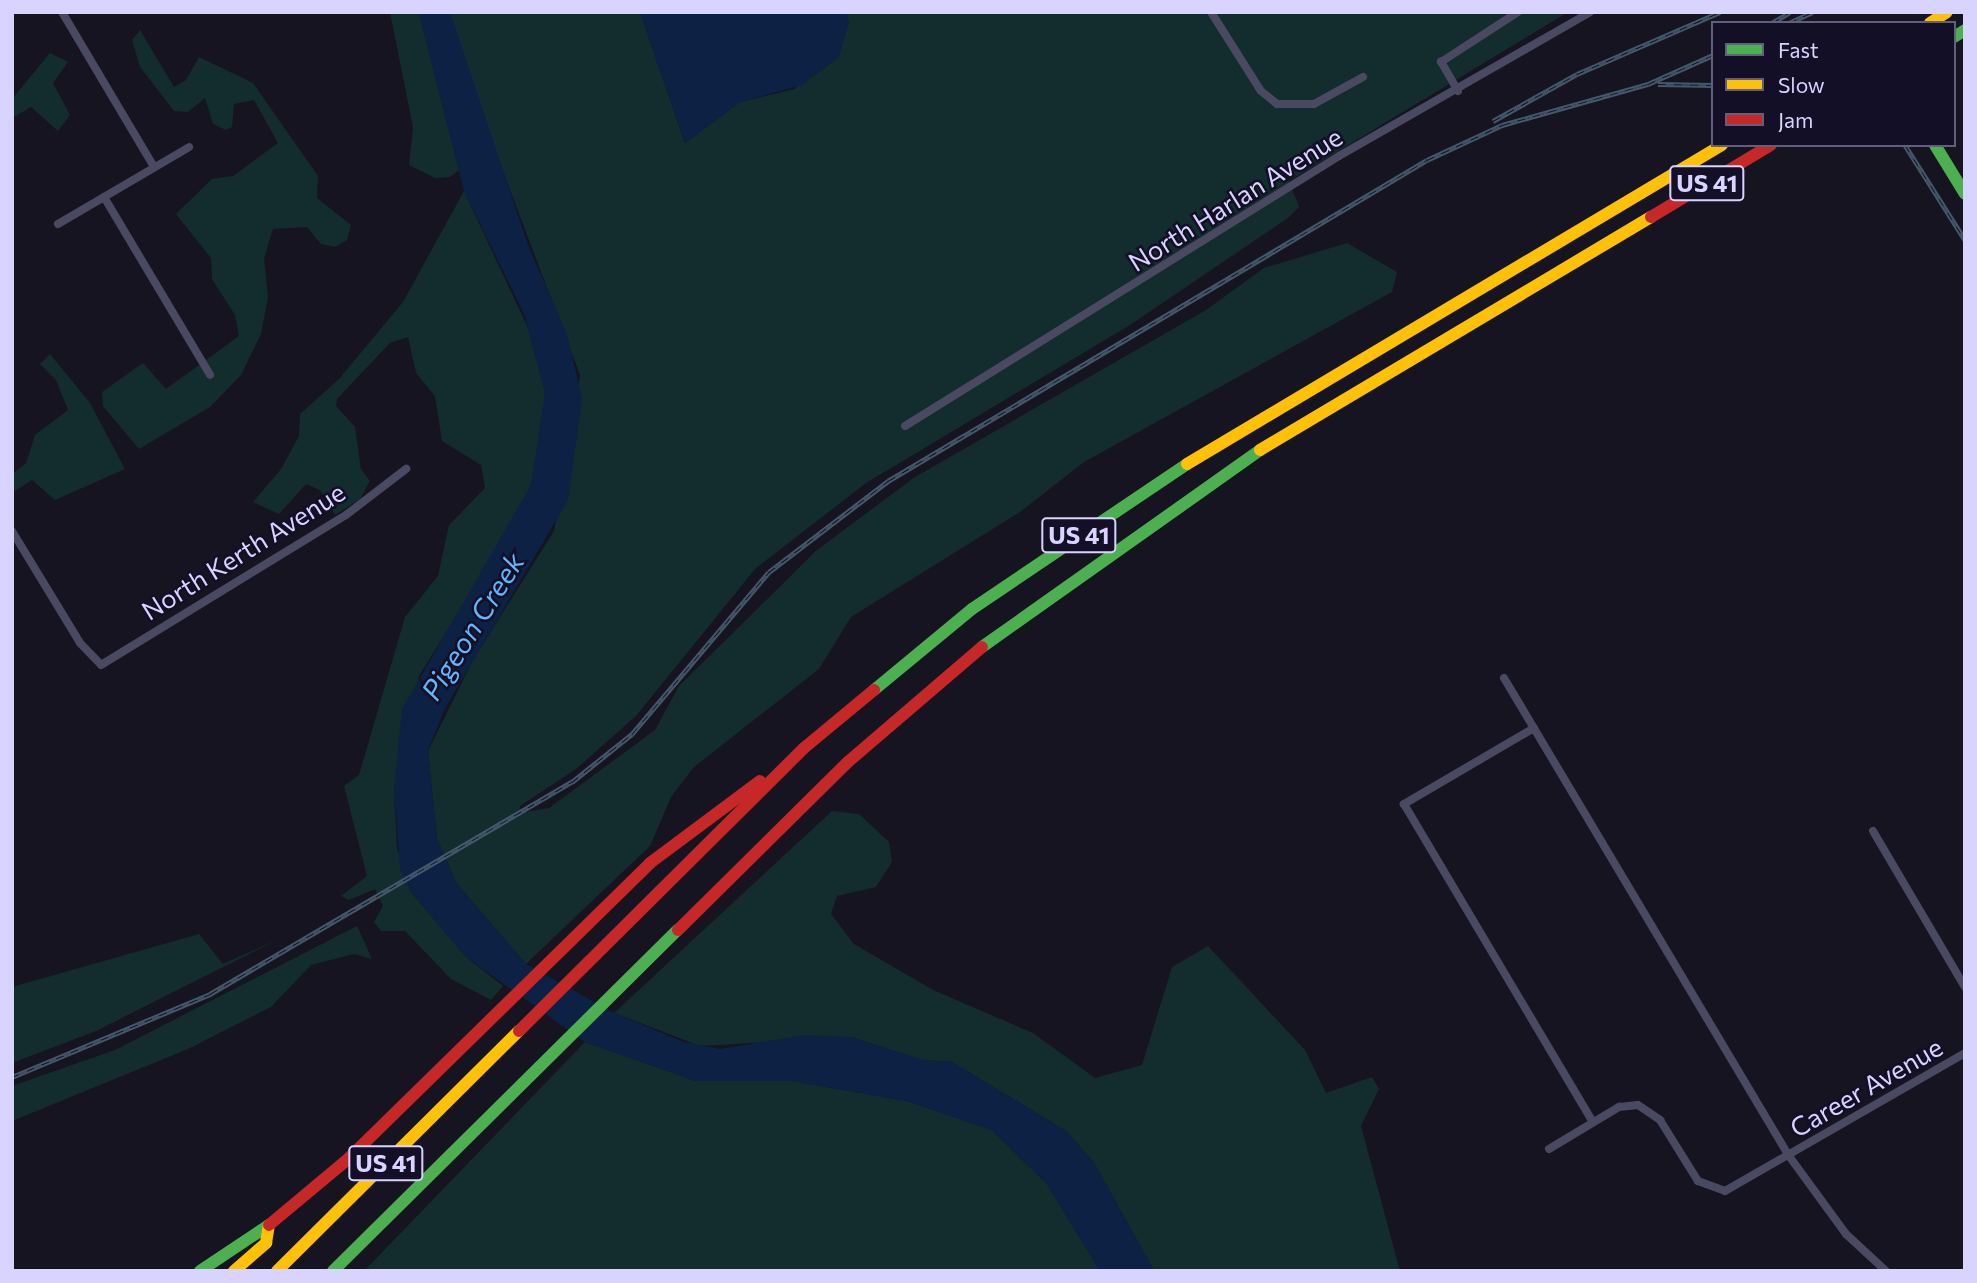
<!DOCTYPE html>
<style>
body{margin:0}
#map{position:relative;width:1977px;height:1283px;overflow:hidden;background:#161421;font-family:Commissioner,sans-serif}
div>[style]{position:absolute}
.green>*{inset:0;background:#132c2d}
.water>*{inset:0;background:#0d2144}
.street>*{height:8px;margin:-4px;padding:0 4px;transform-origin:4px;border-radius:4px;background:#4a4962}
.fast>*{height:12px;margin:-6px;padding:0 6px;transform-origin:6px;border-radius:6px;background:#4caf50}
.slow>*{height:12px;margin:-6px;padding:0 6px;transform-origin:6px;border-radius:6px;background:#ffc107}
.jam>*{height:12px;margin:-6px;padding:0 6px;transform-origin:6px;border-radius:6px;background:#c62828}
.rail>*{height:5px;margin-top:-2.5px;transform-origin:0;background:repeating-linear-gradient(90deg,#130f26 0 8px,#43596b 0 16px);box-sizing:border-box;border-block:2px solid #43596b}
span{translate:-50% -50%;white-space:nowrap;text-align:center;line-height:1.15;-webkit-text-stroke:5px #130f26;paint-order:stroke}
.shield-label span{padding:2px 5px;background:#130f26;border:2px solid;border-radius:5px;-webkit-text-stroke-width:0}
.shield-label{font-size:24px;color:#d9d4ff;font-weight:700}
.street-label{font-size:26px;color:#d9d4ff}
.water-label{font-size:28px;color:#62b6ff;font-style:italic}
.frame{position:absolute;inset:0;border:14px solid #d9d4ff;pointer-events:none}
.legend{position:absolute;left:1711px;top:21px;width:245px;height:126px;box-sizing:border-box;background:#130f26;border:2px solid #625e7d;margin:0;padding:9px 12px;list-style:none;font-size:21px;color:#d9d4ff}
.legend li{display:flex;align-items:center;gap:14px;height:35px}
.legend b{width:35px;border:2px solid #625e7d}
</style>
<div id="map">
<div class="green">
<div style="clip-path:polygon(390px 12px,419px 12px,459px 170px,450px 177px,435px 178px,409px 165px,413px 127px)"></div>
<div style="clip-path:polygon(450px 12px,640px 12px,685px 143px,740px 102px,795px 89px,849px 22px,846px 12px,1568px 12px,1289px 181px,1299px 207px,1288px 218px,1130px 325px,866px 483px,755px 569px,636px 716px,576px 769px,520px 806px,519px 813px,549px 808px,655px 730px,679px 686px,817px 550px,915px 477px,1206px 310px,1264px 268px,1347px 243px,1397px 272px,1392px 292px,1084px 462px,1020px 512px,851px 617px,819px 669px,694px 767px,671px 797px,650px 846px,526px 964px,457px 884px,437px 839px,428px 751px,473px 660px,554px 531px,580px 375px,467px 76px)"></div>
<div style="clip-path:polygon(140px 30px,174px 87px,186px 80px,199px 57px,253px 83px,318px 176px,317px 198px,351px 225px,347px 240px,335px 247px,321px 244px,307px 227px,273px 229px,264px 258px,268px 297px,261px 334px,241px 375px,210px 407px,139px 449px,103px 406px,102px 392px,143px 363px,166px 389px,239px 336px,235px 315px,212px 279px,211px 258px,176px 214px,212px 179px,233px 176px,278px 143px,254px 100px,234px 104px,232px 127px,226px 130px,213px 124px,205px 98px,188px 112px,174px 111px,140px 67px,132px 40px)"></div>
<div style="clip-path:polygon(50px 53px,68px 62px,53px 83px,70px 115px,58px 131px,31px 107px,12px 118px,12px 99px)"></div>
<div style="clip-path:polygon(464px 191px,535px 343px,545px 394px,543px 436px,531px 485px,509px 531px,419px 676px,394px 790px,397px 848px,411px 892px,466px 957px,503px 986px,491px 1000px,451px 979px,405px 931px,381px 931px,374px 922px,383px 906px,375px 889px,349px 900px,341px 896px,367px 876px,344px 786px,359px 775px,405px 617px,438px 576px,449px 525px,485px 488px,481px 465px,442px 441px,435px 396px,416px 373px,408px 337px,390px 343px,337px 399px,336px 406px,355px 427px,361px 469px,370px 481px,360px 499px,335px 515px,320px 490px,306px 484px,279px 514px,253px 502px,281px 469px,299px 436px,300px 414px,339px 379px,403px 302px)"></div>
<div style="clip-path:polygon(50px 354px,90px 403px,125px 469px,55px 500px,32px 480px,12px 493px,12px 474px,26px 463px,35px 435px,68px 410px,56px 380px,40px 364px)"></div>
<div style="clip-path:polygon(832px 811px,859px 814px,889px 842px,892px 862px,876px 887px,837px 896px,831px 914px,854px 944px,933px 990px,1033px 1033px,1095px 1078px,1142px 1065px,1172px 967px,1208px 946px,1305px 1050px,1326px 1093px,1372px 1077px,1379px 1089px,1361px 1126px,1400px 1271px,1154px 1271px,1094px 1163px,1066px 1131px,952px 1062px,922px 1060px,851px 1037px,700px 1046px,614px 1013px)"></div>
<div style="clip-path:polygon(357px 926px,372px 959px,354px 954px,311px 965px,271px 1007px,188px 1049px,12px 1121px,12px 1086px,115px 1050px)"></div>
<div style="clip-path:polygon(199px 934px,223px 964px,279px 939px,96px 1031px,12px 1063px,12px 987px)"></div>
<div style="clip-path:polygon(585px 1042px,696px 1081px,792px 1081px,907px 1101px,992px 1130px,1047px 1184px,1100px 1271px,364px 1271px)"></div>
</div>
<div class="water">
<div style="clip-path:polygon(419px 12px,450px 12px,528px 245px,567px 334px,582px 399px,568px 500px,444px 710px,428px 751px,437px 839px,457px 884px,526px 964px,614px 1013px,684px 1042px,720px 1049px,805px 1035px,851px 1037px,922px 1060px,952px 1062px,1066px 1131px,1094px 1163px,1154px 1271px,1100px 1271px,1047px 1184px,992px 1130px,907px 1101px,792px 1081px,696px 1081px,585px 1042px,466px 957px,411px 892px,400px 869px,394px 790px,402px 709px,531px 485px,545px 394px,524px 314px,464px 191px)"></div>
<div style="clip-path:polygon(640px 12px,846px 12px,849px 22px,839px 57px,802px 85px,740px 102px,685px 143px)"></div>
</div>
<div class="street">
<div style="left:62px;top:12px;width:180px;rotate:59.3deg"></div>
<div style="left:1211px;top:12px;width:93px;rotate:57.7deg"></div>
<div style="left:1261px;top:91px;width:21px;rotate:39deg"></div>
<div style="left:1277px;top:104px;width:37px"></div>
<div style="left:1314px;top:104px;width:56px;rotate:-28.9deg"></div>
<div style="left:1458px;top:91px;width:34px;rotate:-120deg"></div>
<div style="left:1441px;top:62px;width:92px;rotate:-33deg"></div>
<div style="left:104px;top:197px;width:207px;rotate:59.2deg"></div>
<div style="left:58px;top:224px;width:152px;rotate:-30.4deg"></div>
<div style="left:905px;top:426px;width:511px;rotate:-31.89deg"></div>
<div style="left:1339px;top:156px;width:289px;rotate:-29.8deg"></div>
<div style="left:12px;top:531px;width:131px;rotate:58.7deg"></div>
<div style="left:80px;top:643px;width:30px;rotate:46deg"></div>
<div style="left:101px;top:665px;width:287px;rotate:-31.5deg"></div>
<div style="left:346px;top:515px;width:76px;rotate:-37.5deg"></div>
<div style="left:1504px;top:678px;width:557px;rotate:59.2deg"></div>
<div style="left:1789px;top:1156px;width:97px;rotate:53.8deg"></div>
<div style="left:1846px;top:1234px;width:54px;rotate:42.8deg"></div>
<div style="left:1534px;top:728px;width:151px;rotate:149.7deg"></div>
<div style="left:1404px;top:804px;width:370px;rotate:59.3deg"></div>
<div style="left:1873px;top:831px;width:181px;rotate:59.5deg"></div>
<div style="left:1549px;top:1149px;width:82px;rotate:-31deg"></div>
<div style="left:1619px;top:1107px;width:19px;rotate:-6deg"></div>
<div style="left:1638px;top:1105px;width:27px;rotate:34deg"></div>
<div style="left:1660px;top:1120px;width:72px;rotate:58.1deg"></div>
<div style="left:1698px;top:1181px;width:29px;rotate:20deg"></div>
<div style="left:1725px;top:1191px;width:277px;rotate:-29.9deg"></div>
</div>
<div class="fast">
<div style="left:1954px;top:37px;width:13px;rotate:-32deg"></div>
<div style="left:1935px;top:145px;width:57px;rotate:58.5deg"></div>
<div style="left:982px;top:647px;width:341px;rotate:-35.3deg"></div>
<div style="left:874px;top:690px;width:127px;rotate:-39.6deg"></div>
<div style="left:972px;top:609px;width:259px;rotate:-34deg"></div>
<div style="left:200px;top:1271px;width:83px;rotate:-33.7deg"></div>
<div style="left:333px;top:1271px;width:485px;rotate:-44.7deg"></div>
</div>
<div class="slow">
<div style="left:1930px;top:23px;width:20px;rotate:-33deg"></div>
<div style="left:1260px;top:450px;width:455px;rotate:-30.8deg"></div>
<div style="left:1187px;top:464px;width:623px;rotate:-30.81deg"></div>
<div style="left:234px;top:1271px;width:43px;rotate:-41.2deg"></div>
<div style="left:266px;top:1243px;width:18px;rotate:-81deg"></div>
<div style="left:277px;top:1271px;width:341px;rotate:-44.8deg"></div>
</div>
<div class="jam">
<div style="left:1651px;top:217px;width:140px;rotate:-31deg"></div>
<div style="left:678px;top:930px;width:240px;rotate:-44.7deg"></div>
<div style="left:849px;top:761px;width:175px;rotate:-40.6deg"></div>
<div style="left:519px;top:1031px;width:402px;rotate:-44.8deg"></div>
<div style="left:804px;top:748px;width:91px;rotate:-39.6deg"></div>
<div style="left:269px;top:1225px;width:104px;rotate:-39.9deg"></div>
<div style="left:349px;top:1158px;width:421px;rotate:-44.4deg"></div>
<div style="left:650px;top:863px;width:137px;rotate:-36.7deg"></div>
</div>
<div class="rail">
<div style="left:1772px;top:23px;width:21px;rotate:-31deg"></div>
<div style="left:1789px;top:23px;width:26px;rotate:-25deg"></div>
<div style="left:1658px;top:84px;width:55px;rotate:1deg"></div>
<div style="left:1493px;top:121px;width:96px;rotate:-29.2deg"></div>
<div style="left:1577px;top:74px;width:156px;rotate:-23.4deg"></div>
<div style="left:1905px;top:145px;width:112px;rotate:57.7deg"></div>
<div style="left:12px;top:1077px;width:215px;rotate:-22.7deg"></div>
<div style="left:210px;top:994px;width:420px;rotate:-30.4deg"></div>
<div style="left:572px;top:782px;width:77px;rotate:-38.7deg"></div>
<div style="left:632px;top:734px;width:212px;rotate:-49.8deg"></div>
<div style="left:769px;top:572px;width:150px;rotate:-37.4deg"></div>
<div style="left:888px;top:481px;width:627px;rotate:-30.78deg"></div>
<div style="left:1427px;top:160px;width:83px;rotate:-25deg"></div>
<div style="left:1502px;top:125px;width:152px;rotate:-15.7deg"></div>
<div style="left:1648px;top:84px;width:71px;rotate:-24deg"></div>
</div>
<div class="shield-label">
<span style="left:1707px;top:183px">US 41</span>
<span style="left:1079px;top:535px">US 41</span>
<span style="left:386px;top:1163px">US 41</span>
</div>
<div class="street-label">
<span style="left:1235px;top:199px;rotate:-32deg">North Harlan Avenue</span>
<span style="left:243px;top:551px;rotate:-32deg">North Kerth Avenue</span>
<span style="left:1866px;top:1087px;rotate:-30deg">Career Avenue</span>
</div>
<div class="water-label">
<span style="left:472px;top:626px;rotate:-58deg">Pigeon Creek</span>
</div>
<div class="frame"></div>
<ul class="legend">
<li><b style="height:9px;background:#4caf50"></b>Fast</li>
<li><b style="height:9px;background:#ffc107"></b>Slow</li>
<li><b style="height:9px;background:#c62828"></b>Jam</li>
</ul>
</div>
